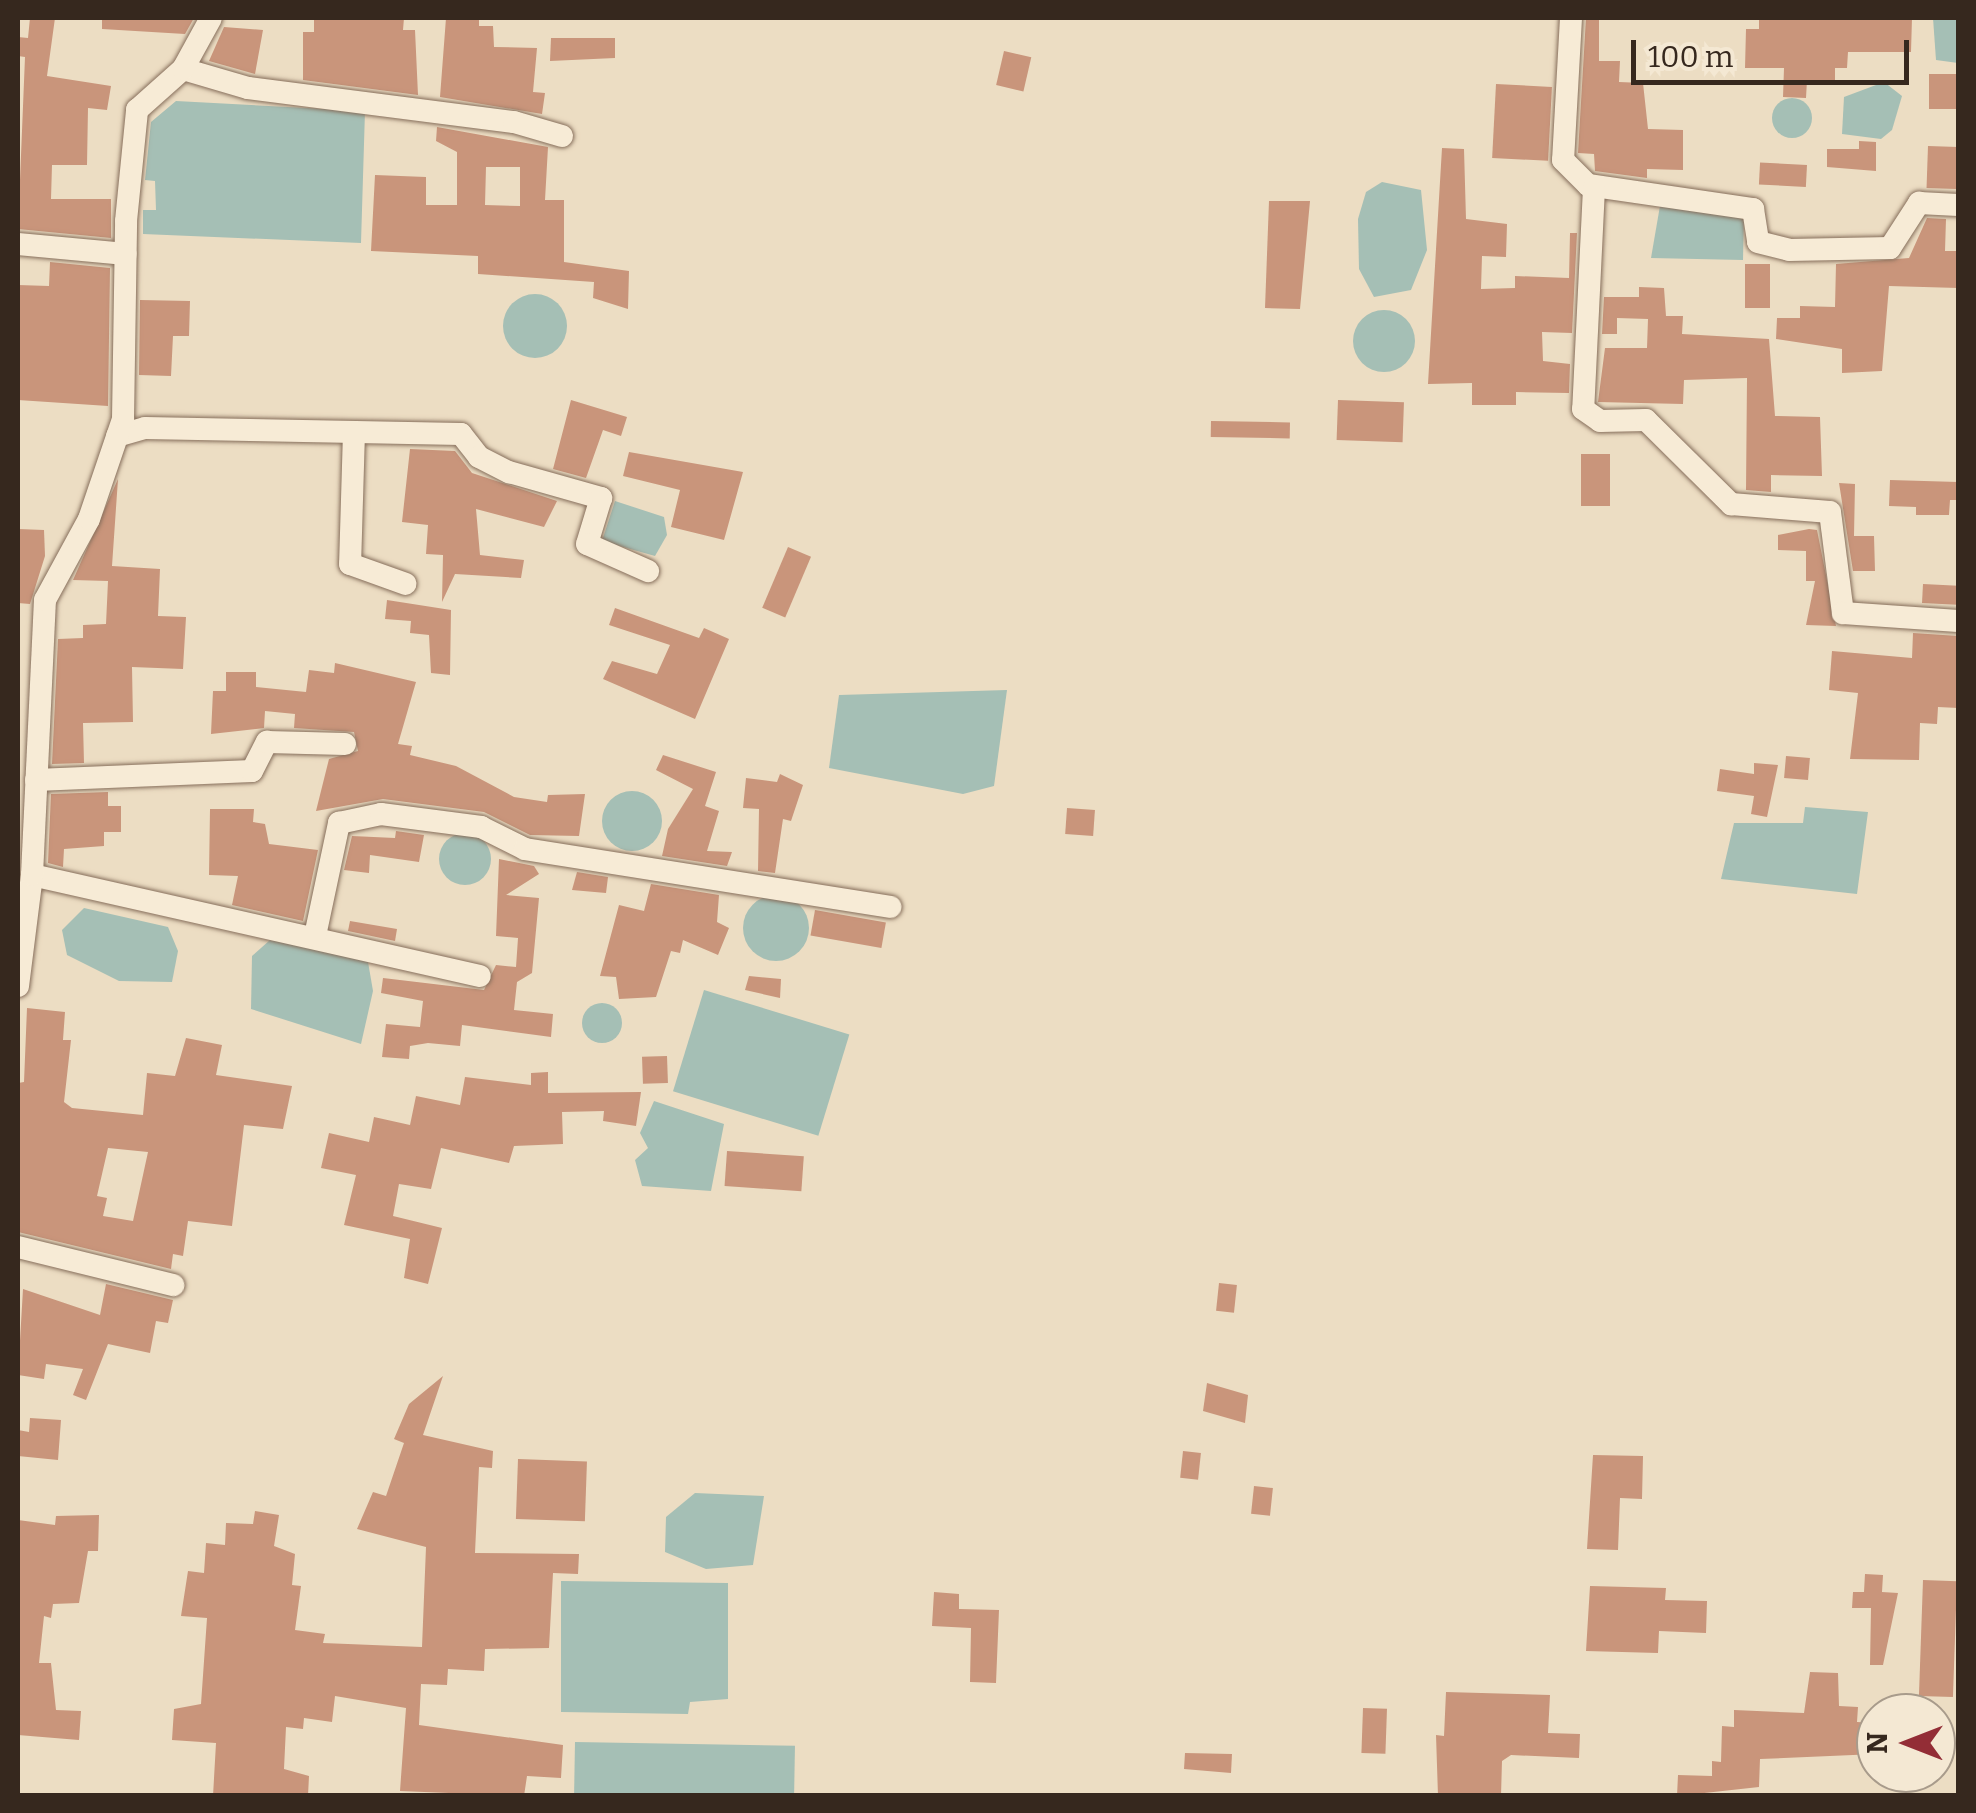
<!DOCTYPE html>
<style>
body{margin:0}
#map{position:relative;width:1976px;height:1813px;overflow:hidden;background:#ecddc3;font-family:Bitter,serif}
div>[style]{position:absolute}
.water>*{inset:0;background:#a5bfb5;transform-origin:0 0}
.round{border-radius:50%}
.building>*{inset:0;background:#c9957b;transform-origin:0 0}
.roads{filter:drop-shadow(0 0 2px #866e5b) drop-shadow(0 0 2px #866e5b)}
.minor>*{height:22px;margin:-11px;padding:0 11px;transform-origin:11px;border-radius:11px;background:#f7ebd6}
span{translate:-50% -50%;white-space:nowrap;text-align:center;line-height:1.15;-webkit-text-stroke:10px #f4e8d3;paint-order:stroke}
.frame{position:absolute;inset:0;border:20px solid #36281e;pointer-events:none}
.north{position:absolute;left:1856px;top:1693px;width:100px;height:100px;box-sizing:border-box;background:#f4e8d3;border:2px solid #a89b8b;border-radius:50%;rotate:270deg;font-size:28px;font-weight:700;line-height:40px;text-align:center;color:#36281e}
.north::after{content:'';display:block;margin:auto;width:35px;height:45px;background:#932d36;clip-path:polygon(50% 0,100% 100%,50% 72%,0 100%)}
.scale{position:absolute;left:1631px;top:40px;width:278px;height:45px;box-sizing:border-box;border:5px solid #36281e;border-top:0;padding-left:12px;font-size:30px;line-height:35px;white-space:nowrap;color:#36281e;-webkit-text-stroke:8px #f4e8d3;paint-order:stroke}
</style>
<div id="map">
<div class="water">
<div style="clip-path:polygon(1933px 18px,1958px 18px,1958px 63px,1936px 60px)"></div>
<div style="clip-path:polygon(1884px 82px,1902px 96px,1892px 130px,1881px 139px,1842px 134px,1844px 97px)"></div>
<div class="round" style="left:1772px;top:98px;width:40px;height:40px"></div>
<div style="clip-path:polygon(176px 101px,365px 111px,361px 243px,143px 234px,143px 210px,156px 210px,155px 181px,145px 180px,151px 122px)"></div>
<div style="clip-path:polygon(1382px 182px,1421px 190px,1427px 250px,1411px 290px,1374px 297px,1359px 269px,1358px 219px,1366px 192px)"></div>
<div style="clip-path:polygon(1661px 200px,1744px 214px,1743px 260px,1651px 258px)"></div>
<div class="round" style="left:503px;top:294px;width:64px;height:64px"></div>
<div class="round" style="left:1353px;top:310px;width:62px;height:62px"></div>
<div style="clip-path:polygon(615px 501px,664px 517px,667px 535px,655px 556px,602px 541px)"></div>
<div style="clip-path:polygon(1007px 690px,994px 786px,963px 794px,829px 768px,839px 695px)"></div>
<div class="round" style="left:602px;top:791px;width:60px;height:60px"></div>
<div style="clip-path:polygon(1805px 807px,1868px 812px,1857px 894px,1721px 879px,1734px 823px,1803px 823px)"></div>
<div class="round" style="left:439px;top:833px;width:52px;height:52px"></div>
<div class="round" style="left:743px;top:895px;width:66px;height:66px"></div>
<div style="clip-path:polygon(84px 908px,168px 927px,178px 951px,172px 982px,119px 981px,67px 955px,62px 930px)"></div>
<div style="clip-path:polygon(270px 940px,367px 956px,373px 991px,361px 1044px,251px 1009px,252px 956px)"></div>
<div style="left:704px;top:990px;width:152px;height:106px;rotate:17deg"></div>
<div class="round" style="left:582px;top:1003px;width:40px;height:40px"></div>
<div style="clip-path:polygon(654px 1101px,724px 1124px,711px 1191px,642px 1186px,635px 1160px,648px 1148px,640px 1133px)"></div>
<div style="clip-path:polygon(695px 1493px,764px 1496px,753px 1565px,706px 1569px,665px 1552px,666px 1517px)"></div>
<div style="clip-path:polygon(561px 1581px,728px 1583px,728px 1699px,690px 1702px,688px 1714px,561px 1712px)"></div>
<div style="left:575px;top:1742px;width:220px;height:53px;rotate:1deg"></div>
</div>
<div class="building">
<div style="clip-path:polygon(30px 18px,55px 18px,47px 76px,111px 86px,107px 110px,88px 108px,87px 165px,52px 165px,51px 199px,111px 199px,111px 238px,18px 229px,25px 57px,18px 56px,18px 37px,28px 38px)"></div>
<div style="clip-path:polygon(102px 18px,194px 18px,185px 34px,102px 29px)"></div>
<div style="clip-path:polygon(314px 18px,404px 18px,403px 30px,415px 30px,418px 95px,303px 80px,303px 32px,314px 32px)"></div>
<div style="clip-path:polygon(446px 18px,479px 18px,479px 26px,493px 26px,494px 47px,537px 48px,533px 92px,545px 93px,542px 114px,440px 97px)"></div>
<div style="clip-path:polygon(1586px 18px,1599px 18px,1599px 61px,1620px 61px,1619px 82px,1643px 83px,1648px 129px,1683px 130px,1683px 170px,1647px 169px,1647px 178px,1595px 171px,1594px 154px,1578px 153px)"></div>
<div style="clip-path:polygon(1759px 18px,1912px 18px,1911px 52px,1848px 52px,1847px 68px,1835px 68px,1835px 80px,1807px 80px,1806px 98px,1783px 97px,1784px 68px,1745px 68px,1746px 29px,1759px 29px)"></div>
<div style="clip-path:polygon(224px 27px,263px 30px,255px 74px,209px 61px)"></div>
<div style="clip-path:polygon(551px 38px,615px 38px,615px 58px,550px 61px)"></div>
<div style="left:1004px;top:51px;width:28px;height:35px;rotate:13deg"></div>
<div style="left:1929px;top:74px;width:29px;height:35px"></div>
<div style="left:1496px;top:84px;width:56px;height:74px;rotate:3deg"></div>
<div style="clip-path:polygon(evenodd,437px 127px,548px 147px,545px 200px,564px 200px,564px 262px,629px 271px,628px 309px,593px 298px,594px 282px,478px 274px,478px 256px,371px 251px,375px 175px,426px 177px,426px 205px,457px 205px,457px 152px,436px 141px,437px 127px,486px 167px,520px 167px,520px 206px,485px 205px,486px 167px)"></div>
<div style="clip-path:polygon(1859px 141px,1876px 142px,1876px 171px,1827px 167px,1827px 149px,1859px 149px)"></div>
<div style="left:1928px;top:146px;width:30px;height:42px;rotate:2deg"></div>
<div style="clip-path:polygon(1442px 148px,1464px 149px,1466px 219px,1507px 224px,1506px 257px,1482px 256px,1481px 289px,1515px 288px,1515px 276px,1569px 278px,1570px 233px,1577px 233px,1572px 333px,1542px 332px,1543px 361px,1570px 364px,1569px 393px,1516px 392px,1516px 405px,1472px 405px,1472px 383px,1428px 384px)"></div>
<div style="left:1807px;top:165px;width:22px;height:47px;rotate:93deg"></div>
<div style="clip-path:polygon(1269px 201px,1310px 201px,1300px 309px,1265px 308px)"></div>
<div style="clip-path:polygon(1927px 218px,1946px 219px,1945px 251px,1958px 251px,1958px 288px,1889px 286px,1882px 371px,1842px 373px,1842px 349px,1776px 339px,1777px 318px,1800px 318px,1800px 306px,1835px 307px,1836px 264px,1909px 258px)"></div>
<div style="clip-path:polygon(50px 262px,110px 268px,108px 406px,18px 400px,18px 285px,49px 286px)"></div>
<div style="left:1745px;top:264px;width:25px;height:44px"></div>
<div style="clip-path:polygon(1639px 287px,1664px 288px,1666px 316px,1683px 316px,1682px 334px,1769px 339px,1775px 416px,1820px 417px,1822px 476px,1771px 475px,1771px 492px,1746px 490px,1747px 378px,1684px 380px,1683px 404px,1598px 402px,1605px 348px,1647px 348px,1648px 319px,1617px 318px,1617px 334px,1602px 334px,1604px 297px,1639px 297px)"></div>
<div style="clip-path:polygon(140px 300px,190px 301px,189px 336px,173px 336px,171px 376px,139px 375px)"></div>
<div style="clip-path:polygon(571px 400px,627px 417px,621px 436px,603px 430px,586px 478px,553px 469px)"></div>
<div style="left:1338px;top:400px;width:66px;height:40px;rotate:2deg"></div>
<div style="left:1211px;top:421px;width:79px;height:16px;rotate:1deg"></div>
<div style="clip-path:polygon(410px 449px,455px 451px,472px 473px,557px 501px,544px 527px,476px 509px,480px 555px,524px 560px,521px 578px,455px 574px,442px 602px,443px 555px,426px 554px,428px 525px,402px 522px)"></div>
<div style="clip-path:polygon(629px 452px,743px 472px,724px 540px,671px 527px,680px 490px,623px 476px)"></div>
<div style="left:1581px;top:454px;width:29px;height:52px"></div>
<div style="clip-path:polygon(118px 479px,112px 566px,160px 569px,158px 616px,186px 617px,183px 669px,132px 667px,133px 722px,83px 723px,84px 763px,52px 764px,58px 639px,83px 638px,83px 625px,106px 624px,108px 581px,73px 580px)"></div>
<div style="clip-path:polygon(1890px 480px,1958px 482px,1958px 500px,1950px 500px,1949px 515px,1916px 515px,1916px 507px,1889px 506px)"></div>
<div style="clip-path:polygon(1839px 483px,1855px 484px,1854px 536px,1874px 536px,1875px 571px,1853px 571px)"></div>
<div style="clip-path:polygon(18px 529px,44px 530px,45px 556px,30px 604px,18px 603px)"></div>
<div style="clip-path:polygon(1809px 529px,1817px 530px,1836px 626px,1806px 625px,1815px 581px,1806px 581px,1806px 551px,1778px 550px,1778px 535px)"></div>
<div style="left:788px;top:547px;width:25px;height:66px;rotate:23deg"></div>
<div style="left:1923px;top:584px;width:35px;height:19px;rotate:3deg"></div>
<div style="clip-path:polygon(387px 600px,451px 610px,450px 675px,431px 673px,429px 635px,410px 633px,411px 621px,385px 619px)"></div>
<div style="clip-path:polygon(615px 608px,699px 638px,704px 628px,729px 639px,695px 719px,603px 679px,612px 661px,657px 674px,670px 645px,609px 625px)"></div>
<div style="clip-path:polygon(1913px 633px,1958px 636px,1958px 708px,1938px 707px,1937px 724px,1920px 723px,1919px 760px,1850px 759px,1858px 693px,1829px 690px,1832px 651px,1912px 658px)"></div>
<div style="clip-path:polygon(335px 663px,416px 682px,398px 744px,412px 746px,410px 755px,456px 766px,514px 797px,547px 802px,548px 795px,585px 794px,579px 836px,530px 835px,484px 812px,383px 799px,316px 811px,329px 759px,358px 751px,354px 732px,294px 728px,295px 714px,265px 711px,264px 728px,211px 734px,213px 691px,226px 691px,226px 672px,256px 672px,256px 687px,306px 692px,309px 670px,334px 673px)"></div>
<div style="clip-path:polygon(663px 755px,716px 772px,705px 806px,719px 811px,707px 851px,732px 852px,727px 866px,662px 856px,668px 829px,693px 789px,656px 770px)"></div>
<div style="left:1786px;top:756px;width:24px;height:22px;rotate:5deg"></div>
<div style="clip-path:polygon(1754px 763px,1778px 765px,1767px 817px,1751px 814px,1754px 796px,1717px 791px,1720px 769px,1754px 774px)"></div>
<div style="clip-path:polygon(780px 774px,803px 785px,791px 821px,783px 819px,775px 873px,758px 871px,759px 809px,743px 808px,746px 778px,777px 782px)"></div>
<div style="clip-path:polygon(108px 792px,108px 806px,121px 806px,121px 832px,104px 832px,104px 846px,64px 849px,63px 867px,48px 863px,51px 794px)"></div>
<div style="left:1067px;top:808px;width:28px;height:26px;rotate:4deg"></div>
<div style="clip-path:polygon(210px 809px,254px 809px,253px 822px,265px 824px,269px 844px,318px 850px,303px 921px,232px 905px,238px 876px,209px 875px)"></div>
<div style="clip-path:polygon(396px 831px,424px 835px,419px 862px,370px 855px,369px 873px,344px 870px,352px 836px,395px 838px)"></div>
<div style="clip-path:polygon(499px 859px,534px 866px,539px 874px,506px 895px,539px 898px,532px 973px,517px 982px,514px 1010px,553px 1014px,551px 1037px,462px 1025px,460px 1046px,428px 1043px,410px 1046px,409px 1059px,382px 1057px,386px 1024px,420px 1027px,423px 1001px,381px 993px,383px 978px,484px 990px,496px 965px,516px 967px,518px 938px,496px 936px)"></div>
<div style="clip-path:polygon(577px 872px,608px 877px,606px 893px,572px 890px)"></div>
<div style="clip-path:polygon(651px 884px,719px 895px,717px 922px,729px 928px,718px 955px,683px 940px,680px 953px,671px 951px,656px 997px,619px 999px,616px 977px,600px 976px,619px 905px,644px 911px)"></div>
<div style="left:815px;top:910px;width:72px;height:26px;rotate:10deg"></div>
<div style="clip-path:polygon(350px 921px,397px 929px,395px 941px,348px 931px)"></div>
<div style="clip-path:polygon(749px 976px,781px 979px,780px 998px,745px 990px)"></div>
<div style="clip-path:polygon(evenodd,27px 1008px,65px 1012px,63px 1040px,71px 1040px,64px 1102px,72px 1108px,143px 1115px,147px 1073px,175px 1076px,186px 1038px,222px 1045px,216px 1075px,292px 1086px,283px 1129px,244px 1125px,232px 1226px,188px 1221px,183px 1256px,173px 1254px,171px 1269px,18px 1232px,18px 1083px,24px 1082px,27px 1008px,108px 1148px,148px 1152px,133px 1221px,103px 1216px,107px 1198px,97px 1196px,108px 1148px)"></div>
<div style="left:667px;top:1056px;width:27px;height:25px;rotate:88deg"></div>
<div style="clip-path:polygon(548px 1072px,548px 1093px,641px 1092px,636px 1126px,603px 1121px,604px 1111px,562px 1112px,563px 1144px,514px 1146px,509px 1163px,441px 1148px,431px 1189px,399px 1184px,393px 1216px,442px 1228px,428px 1284px,404px 1278px,410px 1239px,344px 1225px,356px 1175px,321px 1168px,329px 1133px,369px 1142px,374px 1117px,410px 1125px,416px 1096px,460px 1105px,465px 1077px,531px 1085px,531px 1073px)"></div>
<div style="left:727px;top:1151px;width:77px;height:35px;rotate:4deg"></div>
<div style="left:1219px;top:1283px;width:18px;height:28px;rotate:6deg"></div>
<div style="clip-path:polygon(106px 1284px,173px 1300px,168px 1323px,156px 1321px,150px 1353px,108px 1344px,86px 1400px,73px 1395px,83px 1369px,46px 1364px,44px 1379px,18px 1375px,23px 1289px,100px 1315px)"></div>
<div style="clip-path:polygon(443px 1376px,423px 1435px,493px 1451px,492px 1468px,479px 1467px,475px 1553px,579px 1554px,578px 1574px,553px 1573px,549px 1648px,485px 1649px,484px 1671px,448px 1669px,447px 1685px,421px 1684px,419px 1725px,563px 1745px,561px 1778px,527px 1776px,524px 1796px,400px 1791px,406px 1708px,335px 1696px,332px 1722px,304px 1718px,303px 1729px,286px 1727px,284px 1769px,309px 1776px,308px 1796px,213px 1796px,216px 1743px,172px 1740px,174px 1709px,201px 1704px,207px 1618px,181px 1616px,188px 1571px,204px 1573px,206px 1543px,225px 1545px,226px 1523px,253px 1524px,255px 1511px,279px 1515px,274px 1546px,295px 1554px,292px 1585px,301px 1586px,295px 1630px,325px 1634px,323px 1643px,422px 1647px,426px 1547px,357px 1529px,373px 1492px,386px 1496px,404px 1443px,394px 1439px,409px 1404px)"></div>
<div style="clip-path:polygon(1207px 1383px,1248px 1395px,1245px 1423px,1203px 1411px)"></div>
<div style="clip-path:polygon(30px 1418px,61px 1420px,58px 1460px,18px 1456px,18px 1430px,29px 1432px)"></div>
<div style="left:1183px;top:1451px;width:18px;height:27px;rotate:6deg"></div>
<div style="clip-path:polygon(1593px 1455px,1643px 1456px,1642px 1499px,1620px 1498px,1618px 1550px,1587px 1549px)"></div>
<div style="left:518px;top:1459px;width:69px;height:60px;rotate:2deg"></div>
<div style="left:1254px;top:1486px;width:19px;height:28px;rotate:6deg"></div>
<div style="clip-path:polygon(99px 1515px,98px 1551px,88px 1551px,79px 1603px,53px 1604px,51px 1618px,44px 1616px,39px 1663px,51px 1663px,56px 1710px,81px 1711px,79px 1740px,18px 1735px,18px 1520px,55px 1525px,56px 1516px)"></div>
<div style="clip-path:polygon(1865px 1574px,1883px 1575px,1882px 1592px,1898px 1593px,1883px 1665px,1870px 1665px,1871px 1608px,1852px 1608px,1853px 1592px,1864px 1592px)"></div>
<div style="left:1923px;top:1580px;width:34px;height:116px;rotate:2deg"></div>
<div style="clip-path:polygon(1590px 1586px,1666px 1588px,1665px 1600px,1707px 1601px,1706px 1633px,1659px 1631px,1658px 1653px,1586px 1651px)"></div>
<div style="clip-path:polygon(934px 1592px,959px 1594px,959px 1609px,999px 1610px,996px 1683px,970px 1682px,971px 1628px,932px 1626px)"></div>
<div style="clip-path:polygon(1810px 1672px,1838px 1673px,1839px 1706px,1858px 1707px,1857px 1722px,1876px 1723px,1876px 1754px,1760px 1759px,1759px 1787px,1677px 1796px,1678px 1775px,1712px 1776px,1712px 1761px,1721px 1762px,1722px 1726px,1734px 1727px,1734px 1710px,1804px 1713px)"></div>
<div style="clip-path:polygon(1446px 1692px,1550px 1695px,1548px 1733px,1580px 1734px,1579px 1758px,1511px 1755px,1502px 1761px,1501px 1796px,1438px 1796px,1436px 1735px,1444px 1736px)"></div>
<div style="left:1363px;top:1708px;width:24px;height:45px;rotate:2deg"></div>
<div style="clip-path:polygon(1185px 1753px,1232px 1754px,1231px 1773px,1184px 1769px)"></div>
</div>
<div class="roads">
<div class="minor">
<div style="left:1571px;top:18px;width:142px;rotate:93.2deg"></div>
<div style="left:1563px;top:160px;width:35px;rotate:45deg"></div>
<div style="left:1588px;top:185px;width:167px;rotate:8.3deg"></div>
<div style="left:1753px;top:209px;width:33px;rotate:81deg"></div>
<div style="left:1758px;top:242px;width:32px;rotate:14deg"></div>
<div style="left:1789px;top:250px;width:101px;rotate:-1.1deg"></div>
<div style="left:1890px;top:248px;width:54px;rotate:-57.2deg"></div>
<div style="left:1919px;top:203px;width:39px;rotate:3deg"></div>
<div style="left:183px;top:69px;width:68px;rotate:16.3deg"></div>
<div style="left:248px;top:88px;width:268px;rotate:7.3deg"></div>
<div style="left:514px;top:122px;width:50px;rotate:16.3deg"></div>
<div style="left:1594px;top:188px;width:221px;rotate:92.8deg"></div>
<div style="left:1583px;top:409px;width:21px;rotate:35deg"></div>
<div style="left:1600px;top:421px;width:46px;rotate:-1.2deg"></div>
<div style="left:1646px;top:420px;width:120px;rotate:44.7deg"></div>
<div style="left:1731px;top:504px;width:99px;rotate:4.6deg"></div>
<div style="left:1830px;top:512px;width:102px;rotate:82.7deg"></div>
<div style="left:1843px;top:613px;width:115px;rotate:4deg"></div>
<div style="left:18px;top:244px;width:108px;rotate:5.3deg"></div>
<div style="left:354px;top:432px;width:132px;rotate:91.7deg"></div>
<div style="left:350px;top:564px;width:59px;rotate:19.7deg"></div>
<div style="left:117px;top:436px;width:29px;rotate:-16deg"></div>
<div style="left:145px;top:428px;width:316px;rotate:1.1deg"></div>
<div style="left:461px;top:434px;width:29px;rotate:52deg"></div>
<div style="left:479px;top:457px;width:34px;rotate:27deg"></div>
<div style="left:509px;top:472px;width:96px;rotate:15.8deg"></div>
<div style="left:601px;top:498px;width:48px;rotate:106.9deg"></div>
<div style="left:587px;top:544px;width:67px;rotate:23.9deg"></div>
<div style="left:36px;top:780px;width:216px;rotate:-2.4deg"></div>
<div style="left:252px;top:771px;width:33px;rotate:-63deg"></div>
<div style="left:267px;top:742px;width:78px;rotate:1.5deg"></div>
<div style="left:32px;top:875px;width:459px;rotate:12.7deg"></div>
<div style="left:315px;top:936px;width:116px;rotate:-78deg"></div>
<div style="left:339px;top:823px;width:43px;rotate:-12.1deg"></div>
<div style="left:381px;top:814px;width:101px;rotate:7.4deg"></div>
<div style="left:481px;top:827px;width:49px;rotate:26.6deg"></div>
<div style="left:525px;top:849px;width:370px;rotate:9deg"></div>
<div style="left:18px;top:986px;width:112px;rotate:-82.8deg"></div>
<div style="left:32px;top:875px;width:275px;rotate:-87.3deg"></div>
<div style="left:45px;top:600px;width:92px;rotate:-61.5deg"></div>
<div style="left:89px;top:519px;width:106px;rotate:-71.2deg"></div>
<div style="left:123px;top:419px;width:198px;rotate:-89.1deg"></div>
<div style="left:126px;top:221px;width:112px;rotate:-84.3deg"></div>
<div style="left:137px;top:110px;width:62px;rotate:-41.7deg"></div>
<div style="left:183px;top:69px;width:58px;rotate:-61.2deg"></div>
<div style="left:18px;top:1247px;width:160px;rotate:13.8deg"></div>
</div>
</div>
<div class="frame"></div>
<div class="north">N</div>
<div class="scale">100 m</div>
</div>
